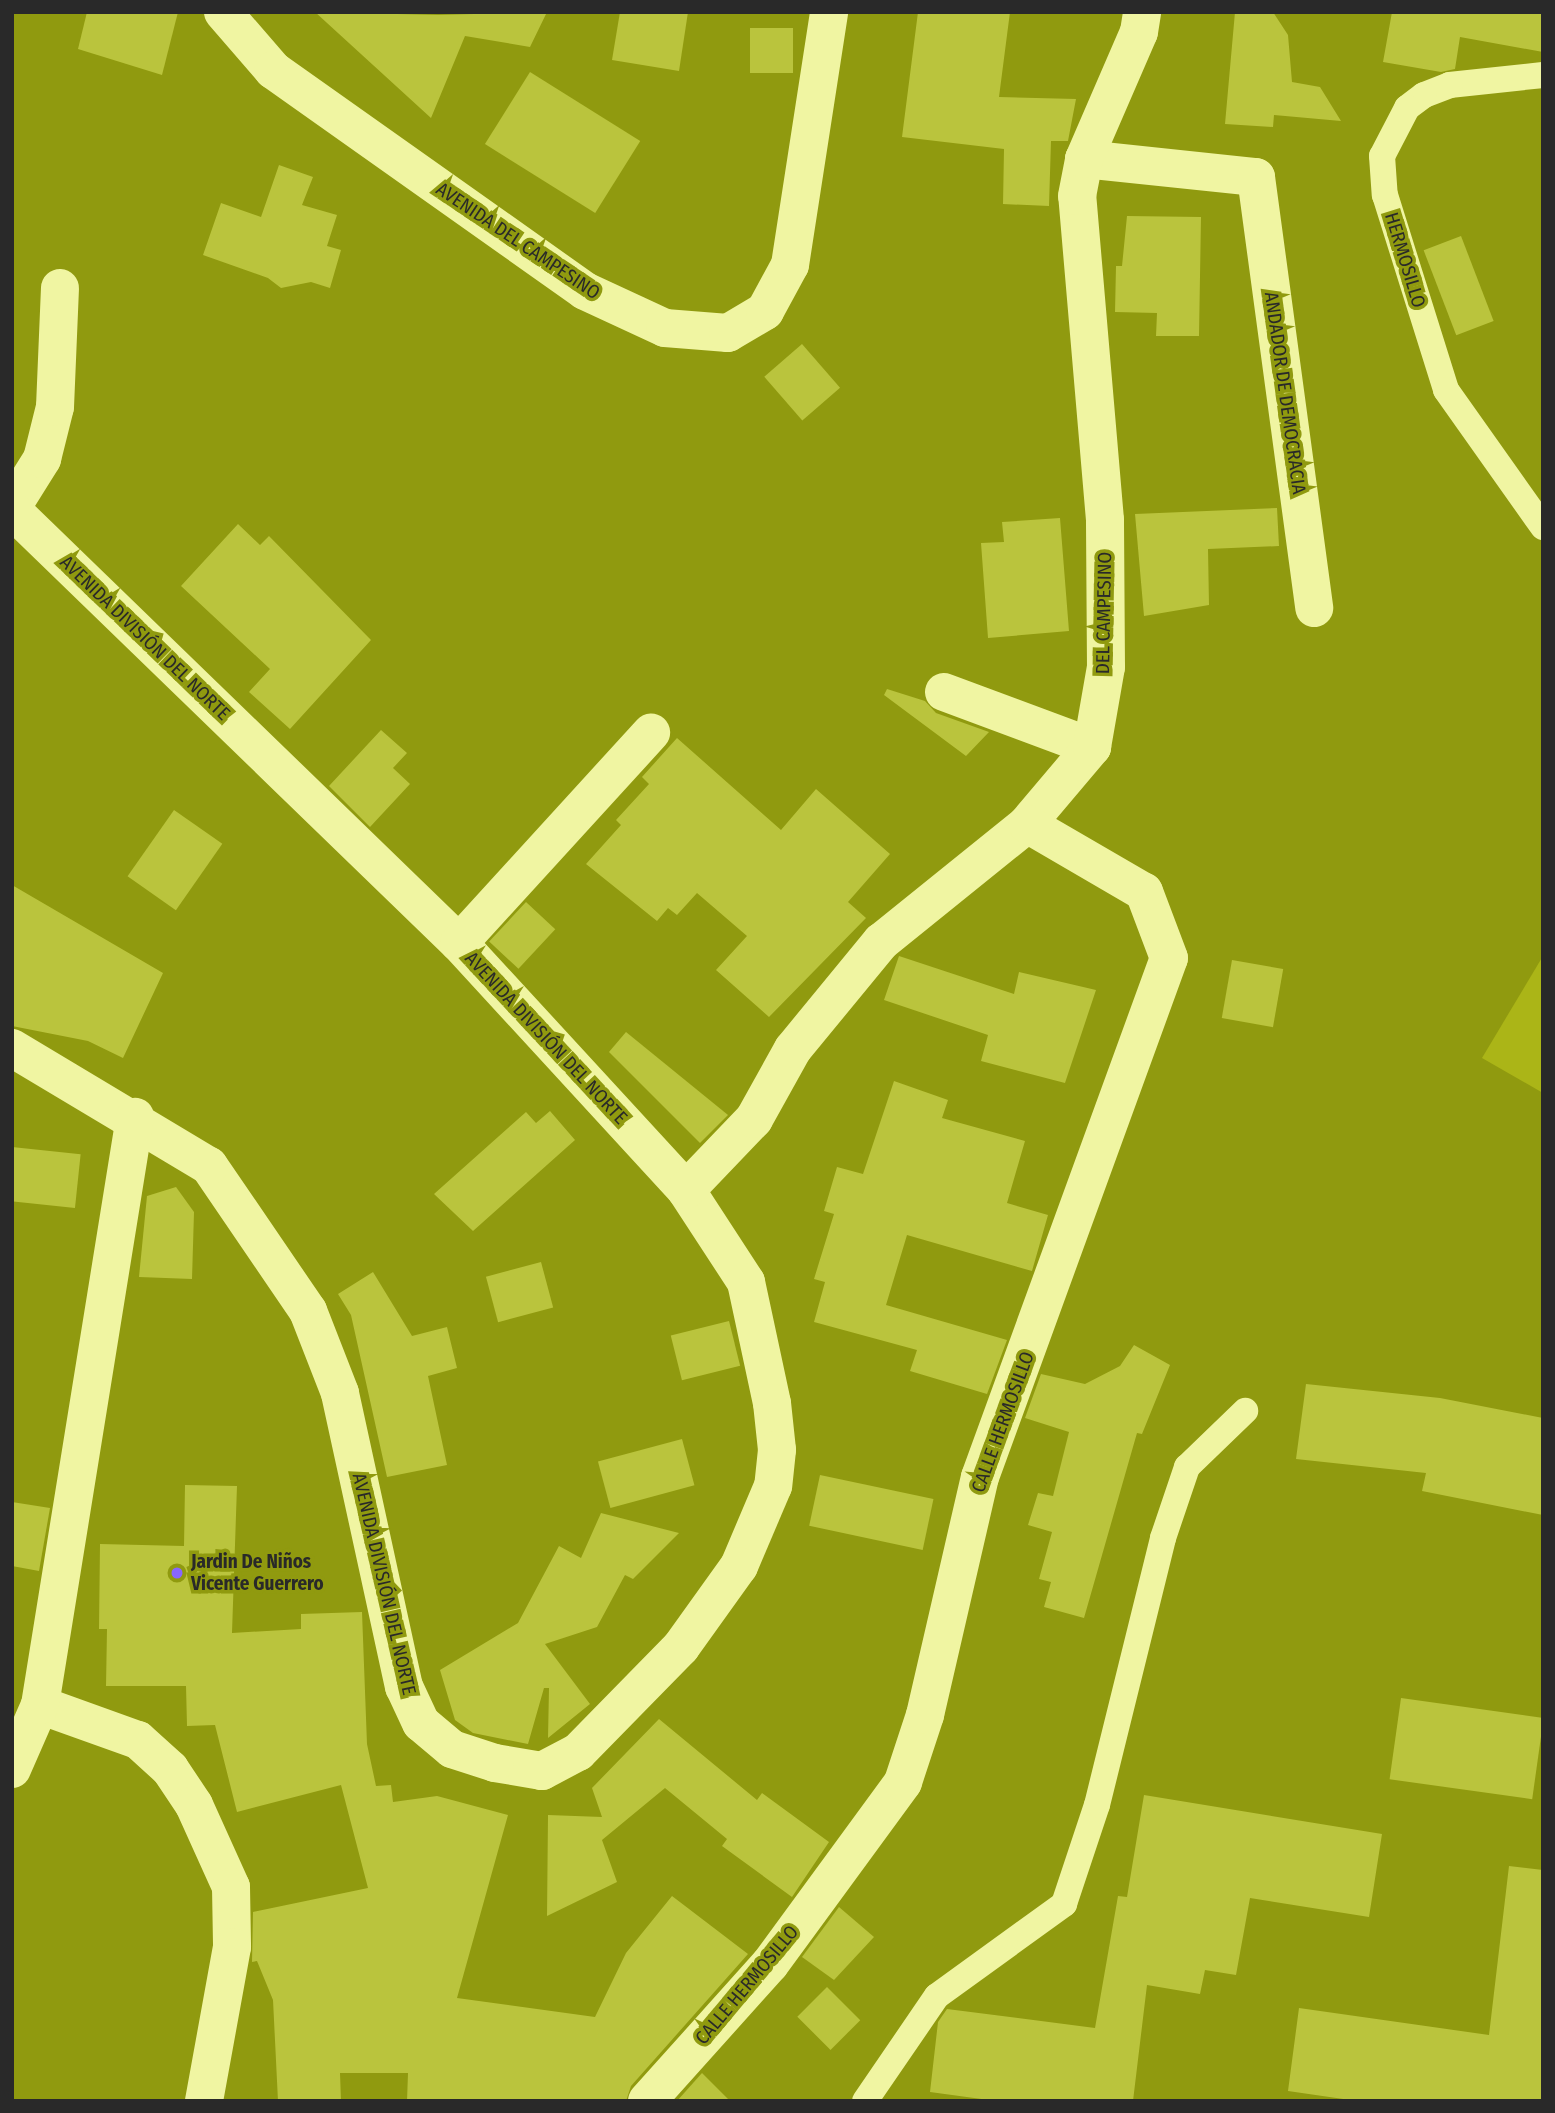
<!DOCTYPE html>
<meta charset="utf-8">
<style>
body{margin:0}
#map{position:relative;width:1555px;height:2113px;overflow:hidden;background:#909a0f;font-family:"Fira Sans Condensed",sans-serif}
div>[style]{position:absolute}
.green>*{inset:0;background:#abb517}
.building>*{inset:0;background:#bac43d;transform-origin:0 0}
.lane>*{height:26px;margin:-13px;padding:0 13px;transform-origin:13px;border-radius:13px;background:#f0f5a2}
.street>*{height:38px;margin:-19px;padding:0 19px;transform-origin:19px;border-radius:19px;background:#f0f5a2}
.dots>*{width:19px;height:19px;translate:-50% -50%;box-sizing:border-box;border:4px solid #909a0f;border-radius:50%}
span{translate:-50% -50%;white-space:nowrap;text-align:center;line-height:1.15;-webkit-text-stroke:7px #909a0f;paint-order:stroke}
.street-label{font-size:19px;color:#292929}
.poi-label{font-size:19px;color:#292929;font-weight:700}
.left{translate:0 -50%;text-align:left}
.frame{position:absolute;inset:0;border:14px solid #292929;pointer-events:none}
</style>
<div id="map">
<div class="green">
<div style="clip-path:polygon(1543px 956px,1543px 1093px,1482px 1058px)"></div>
</div>
<div class="building">
<div style="clip-path:polygon(87px 12px,178px 12px,162px 75px,78px 49px)"></div>
<div style="clip-path:polygon(315px 12px,438px 15px,547px 12px,530px 47px,465px 36px,431px 118px)"></div>
<div style="clip-path:polygon(620px 12px,688px 12px,679px 71px,612px 60px)"></div>
<div style="clip-path:polygon(918px 12px,1010px 12px,999px 97px,1076px 99px,1068px 141px,1051px 141px,1049px 206px,1003px 204px,1004px 149px,902px 137px)"></div>
<div style="clip-path:polygon(1235px 12px,1273px 12px,1288px 35px,1292px 82px,1320px 87px,1341px 121px,1274px 115px,1273px 127px,1225px 124px)"></div>
<div style="clip-path:polygon(1392px 12px,1543px 12px,1543px 52px,1460px 37px,1455px 69px,1441px 72px,1383px 62px)"></div>
<div style="left:750px;top:28px;width:43px;height:45px"></div>
<div style="left:530px;top:72px;width:130px;height:85px;rotate:32deg"></div>
<div style="clip-path:polygon(279px 165px,313px 177px,302px 205px,337px 215px,327px 246px,341px 250px,330px 288px,311px 282px,281px 288px,268px 278px,203px 255px,221px 203px,261px 217px)"></div>
<div style="clip-path:polygon(1127px 216px,1201px 217px,1199px 336px,1156px 336px,1157px 313px,1115px 312px,1116px 266px,1122px 266px)"></div>
<div style="left:1461px;top:236px;width:91px;height:40px;rotate:69deg"></div>
<div style="left:802px;top:344px;width:58px;height:50px;rotate:49deg"></div>
<div style="clip-path:polygon(1277px 508px,1279px 546px,1208px 549px,1209px 605px,1144px 616px,1135px 514px)"></div>
<div style="clip-path:polygon(1060px 518px,1069px 631px,988px 638px,981px 543px,1004px 542px,1002px 522px)"></div>
<div style="clip-path:polygon(238px 524px,260px 545px,269px 536px,371px 640px,290px 729px,249px 692px,270px 669px,181px 586px)"></div>
<div style="clip-path:polygon(887px 689px,925px 701px,936px 713px,989px 732px,966px 756px,884px 695px)"></div>
<div style="clip-path:polygon(381px 730px,407px 753px,393px 768px,410px 784px,370px 827px,329px 786px)"></div>
<div style="clip-path:polygon(677px 738px,781px 830px,816px 789px,890px 854px,848px 902px,866px 918px,769px 1017px,716px 970px,747px 936px,697px 893px,677px 915px,668px 908px,657px 921px,586px 864px,621px 825px,616px 820px,649px 784px,642px 777px)"></div>
<div style="left:174px;top:810px;width:59px;height:81px;rotate:35deg"></div>
<div style="clip-path:polygon(12px 885px,163px 973px,123px 1058px,88px 1041px,12px 1026px)"></div>
<div style="left:526px;top:902px;width:40px;height:54px;rotate:43deg"></div>
<div style="clip-path:polygon(899px 956px,1014px 994px,1019px 972px,1096px 990px,1065px 1083px,981px 1061px,988px 1035px,884px 1000px)"></div>
<div style="left:1232px;top:960px;width:52px;height:59px;rotate:10deg"></div>
<div style="clip-path:polygon(626px 1032px,728px 1115px,700px 1143px,609px 1052px)"></div>
<div style="clip-path:polygon(894px 1081px,948px 1100px,942px 1118px,1025px 1141px,1007px 1203px,1048px 1215px,1032px 1271px,907px 1235px,886px 1305px,1007px 1340px,987px 1394px,910px 1371px,917px 1350px,814px 1322px,825px 1282px,814px 1279px,834px 1214px,824px 1211px,837px 1167px,863px 1174px)"></div>
<div style="clip-path:polygon(550px 1111px,575px 1140px,473px 1231px,434px 1194px,526px 1112px,536px 1123px)"></div>
<div style="left:12px;top:1147px;width:69px;height:54px;rotate:6deg"></div>
<div style="clip-path:polygon(176px 1187px,194px 1212px,192px 1279px,139px 1277px,147px 1196px)"></div>
<div style="left:541px;top:1262px;width:47px;height:57px;rotate:75deg"></div>
<div style="clip-path:polygon(373px 1272px,412px 1336px,447px 1327px,457px 1368px,428px 1376px,447px 1465px,387px 1477px,351px 1315px,338px 1294px)"></div>
<div style="left:729px;top:1321px;width:46px;height:60px;rotate:76deg"></div>
<div style="clip-path:polygon(1134px 1345px,1170px 1365px,1142px 1434px,1137px 1433px,1084px 1618px,1044px 1607px,1051px 1582px,1039px 1579px,1052px 1532px,1028px 1525px,1038px 1493px,1053px 1496px,1069px 1432px,1025px 1418px,1041px 1374px,1085px 1384px,1120px 1366px)"></div>
<div style="clip-path:polygon(1306px 1384px,1440px 1398px,1543px 1418px,1543px 1515px,1422px 1491px,1426px 1473px,1296px 1459px)"></div>
<div style="left:682px;top:1439px;width:48px;height:87px;rotate:75deg"></div>
<div style="left:820px;top:1475px;width:116px;height:52px;rotate:12deg"></div>
<div style="clip-path:polygon(185px 1485px,237px 1486px,232px 1633px,301px 1629px,301px 1614px,362px 1612px,367px 1744px,376px 1786px,391px 1785px,393px 1802px,437px 1796px,508px 1815px,457px 1998px,595px 2017px,626px 1953px,672px 1896px,748px 1954px,631px 2086px,626px 2101px,407px 2101px,408px 2073px,340px 2073px,341px 2101px,278px 2101px,273px 2000px,257px 1961px,252px 1962px,253px 1912px,368px 1888px,341px 1785px,237px 1812px,215px 1725px,187px 1726px,186px 1686px,106px 1686px,107px 1629px,99px 1629px,100px 1544px,184px 1546px)"></div>
<div style="clip-path:polygon(12px 1502px,50px 1508px,39px 1571px,12px 1566px)"></div>
<div style="clip-path:polygon(601px 1513px,679px 1533px,633px 1579px,625px 1575px,597px 1627px,545px 1644px,590px 1704px,548px 1738px,549px 1688px,544px 1688px,528px 1744px,473px 1733px,455px 1720px,440px 1670px,518px 1623px,559px 1546px,581px 1558px)"></div>
<div style="left:1401px;top:1698px;width:144px;height:82px;rotate:8deg"></div>
<div style="clip-path:polygon(659px 1719px,757px 1800px,762px 1793px,829px 1842px,792px 1897px,722px 1846px,727px 1839px,665px 1788px,602px 1840px,617px 1882px,547px 1916px,548px 1815px,602px 1817px,592px 1788px)"></div>
<div style="clip-path:polygon(1144px 1795px,1382px 1834px,1369px 1917px,1250px 1898px,1236px 1975px,1205px 1970px,1200px 1994px,1147px 1985px,1133px 2101px,996px 2101px,930px 2092px,938px 2022px,947px 2009px,1095px 2028px,1118px 1896px,1127px 1897px)"></div>
<div style="clip-path:polygon(1509px 1866px,1543px 1870px,1543px 2101px,1357px 2101px,1288px 2091px,1299px 2008px,1489px 2035px)"></div>
<div style="clip-path:polygon(839px 1907px,874px 1937px,834px 1980px,802px 1957px)"></div>
<div style="left:827px;top:1987px;width:47px;height:42px;rotate:45deg"></div>
<div style="clip-path:polygon(702px 2073px,730px 2101px,677px 2101px)"></div>
</div>
<div class="lane">
<div style="left:1543px;top:75px;width:94px;rotate:173.9deg"></div>
<div style="left:1450px;top:85px;width:28px;rotate:159deg"></div>
<div style="left:1424px;top:95px;width:21px;rotate:143deg"></div>
<div style="left:1407px;top:108px;width:54px;rotate:117.5deg"></div>
<div style="left:1382px;top:156px;width:39px;rotate:86deg"></div>
<div style="left:1385px;top:195px;width:204px;rotate:72.6deg"></div>
<div style="left:1446px;top:390px;width:168px;rotate:54.7deg"></div>
<div style="left:865px;top:2101px;width:127px;rotate:-55.6deg"></div>
<div style="left:937px;top:1996px;width:157px;rotate:-35.9deg"></div>
<div style="left:1064px;top:1904px;width:104px;rotate:-71.6deg"></div>
<div style="left:1097px;top:1805px;width:275px;rotate:-76.1deg"></div>
<div style="left:1163px;top:1538px;width:75px;rotate:-71.3deg"></div>
<div style="left:1187px;top:1467px;width:81px;rotate:-44deg"></div>
</div>
<div class="street">
<div style="left:223px;top:12px;width:77px;rotate:49.2deg"></div>
<div style="left:273px;top:70px;width:382px;rotate:35.3deg"></div>
<div style="left:585px;top:291px;width:88px;rotate:24.8deg"></div>
<div style="left:665px;top:328px;width:63px;rotate:4.5deg"></div>
<div style="left:728px;top:333px;width:43px;rotate:-30.7deg"></div>
<div style="left:765px;top:311px;width:52px;rotate:-61.5deg"></div>
<div style="left:790px;top:265px;width:256px;rotate:-81.2deg"></div>
<div style="left:1084px;top:159px;width:173px;rotate:6deg"></div>
<div style="left:1256px;top:177px;width:435px;rotate:82.3deg"></div>
<div style="left:12px;top:507px;width:57px;rotate:-58deg"></div>
<div style="left:42px;top:459px;width:54px;rotate:-76deg"></div>
<div style="left:55px;top:407px;width:119px;rotate:-87.6deg"></div>
<div style="left:12px;top:510px;width:622px;rotate:44.09deg"></div>
<div style="left:459px;top:943px;width:335px;rotate:47.4deg"></div>
<div style="left:686px;top:1190px;width:110px;rotate:56.9deg"></div>
<div style="left:746px;top:1282px;width:124px;rotate:77.9deg"></div>
<div style="left:772px;top:1403px;width:47px;rotate:83.9deg"></div>
<div style="left:777px;top:1450px;width:36px;rotate:96deg"></div>
<div style="left:773px;top:1486px;width:87px;rotate:113deg"></div>
<div style="left:739px;top:1566px;width:100px;rotate:125.6deg"></div>
<div style="left:681px;top:1647px;width:147px;rotate:134.4deg"></div>
<div style="left:578px;top:1752px;width:41px;rotate:152.2deg"></div>
<div style="left:542px;top:1771px;width:48px;rotate:-170.3deg"></div>
<div style="left:495px;top:1763px;width:45px;rotate:-162deg"></div>
<div style="left:452px;top:1749px;width:40px;rotate:-140deg"></div>
<div style="left:421px;top:1723px;width:40px;rotate:-115deg"></div>
<div style="left:404px;top:1687px;width:301px;rotate:-102.3deg"></div>
<div style="left:340px;top:1393px;width:88px;rotate:-111.3deg"></div>
<div style="left:308px;top:1311px;width:176px;rotate:-124.3deg"></div>
<div style="left:209px;top:1166px;width:230px;rotate:-149.1deg"></div>
<div style="left:944px;top:692px;width:158px;rotate:20.4deg"></div>
<div style="left:459px;top:943px;width:285px;rotate:-47.6deg"></div>
<div style="left:686px;top:1190px;width:98px;rotate:-46.2deg"></div>
<div style="left:754px;top:1119px;width:80px;rotate:-60.9deg"></div>
<div style="left:793px;top:1049px;width:139px;rotate:-50.6deg"></div>
<div style="left:881px;top:942px;width:188px;rotate:-38.9deg"></div>
<div style="left:1027px;top:824px;width:101px;rotate:-49.8deg"></div>
<div style="left:1092px;top:747px;width:81px;rotate:-80.1deg"></div>
<div style="left:1106px;top:667px;width:147px;rotate:-90.4deg"></div>
<div style="left:1105px;top:520px;width:325px;rotate:-94.9deg"></div>
<div style="left:1077px;top:196px;width:38px;rotate:-79deg"></div>
<div style="left:1084px;top:159px;width:138px;rotate:-66.6deg"></div>
<div style="left:1139px;top:32px;width:20px;rotate:-81deg"></div>
<div style="left:40px;top:1705px;width:104px;rotate:19.7deg"></div>
<div style="left:138px;top:1740px;width:43px;rotate:42.2deg"></div>
<div style="left:170px;top:1769px;width:43px;rotate:56.3deg"></div>
<div style="left:194px;top:1805px;width:90px;rotate:65.7deg"></div>
<div style="left:231px;top:1887px;width:60px;rotate:89deg"></div>
<div style="left:232px;top:1947px;width:157px;rotate:100.3deg"></div>
<div style="left:12px;top:1769px;width:70px;rotate:-66.4deg"></div>
<div style="left:40px;top:1705px;width:596px;rotate:-80.82deg"></div>
<div style="left:647px;top:2101px;width:184px;rotate:-48.1deg"></div>
<div style="left:770px;top:1964px;width:225px;rotate:-53.8deg"></div>
<div style="left:903px;top:1782px;width:71px;rotate:-71.8deg"></div>
<div style="left:925px;top:1715px;width:244px;rotate:-77deg"></div>
<div style="left:980px;top:1477px;width:552px;rotate:-69.99deg"></div>
<div style="left:1169px;top:958px;width:71px;rotate:-110.7deg"></div>
<div style="left:1144px;top:892px;width:135px;rotate:-149.8deg"></div>
</div>
<div class="dots">
<div style="left:177px;top:1573px;background:#86f"></div>
</div>
<div class="street-label">
<span style="left:518px;top:241px;rotate:34deg">AVENIDA DEL CAMPESINO</span>
<span style="left:1405px;top:260px;rotate:73deg">HERMOSILLO</span>
<span style="left:1285px;top:393px;rotate:82deg">ANDADOR DE DEMOCRACIA</span>
<span style="left:1104px;top:613px;rotate:-89deg">DEL CAMPESINO</span>
<span style="left:145px;top:638px;rotate:44deg">AVENIDA DIVISIÓN DEL NORTE</span>
<span style="left:546px;top:1038px;rotate:47deg">AVENIDA DIVISIÓN DEL NORTE</span>
<span style="left:1003px;top:1422px;rotate:-70deg">CALLE HERMOSILLO</span>
<span style="left:384px;top:1584px;rotate:77deg">AVENIDA DIVISIÓN DEL NORTE</span>
<span style="left:747px;top:1985px;rotate:-50deg">CALLE HERMOSILLO</span>
</div>
<div class="poi-label">
<span class="left" style="left:191px;top:1573px">Jardin De Niños<br>Vicente Guerrero</span>
</div>
<div class="frame"></div>
</div>
